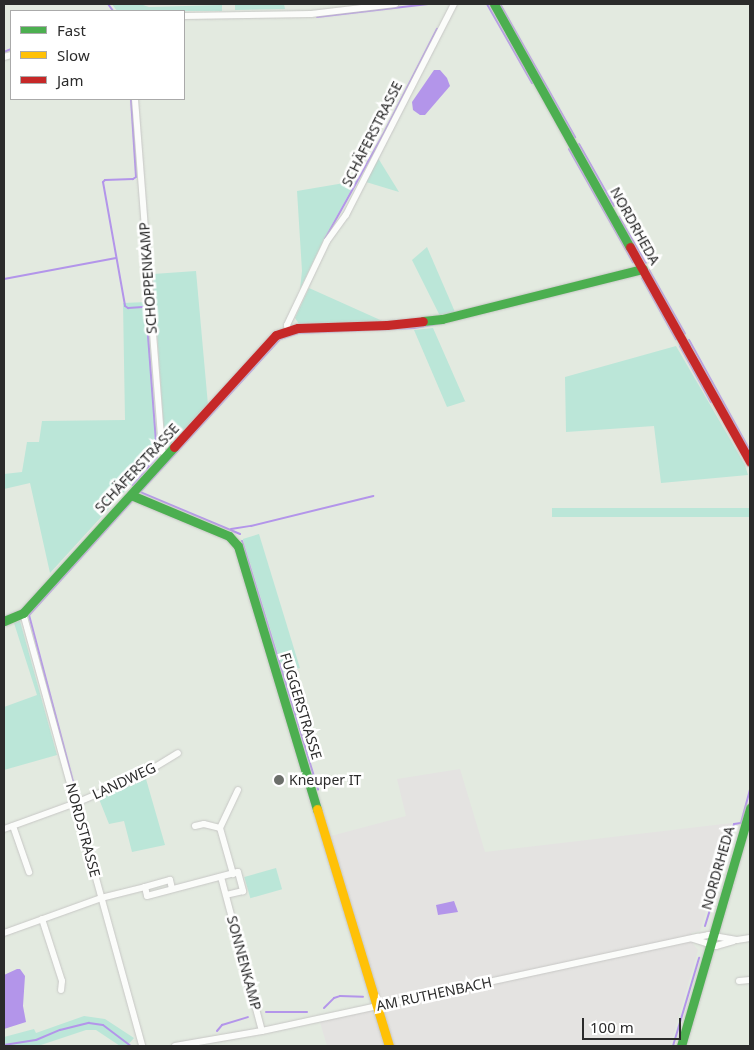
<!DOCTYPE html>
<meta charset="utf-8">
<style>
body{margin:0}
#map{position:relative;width:754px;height:1050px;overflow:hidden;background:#e3eae0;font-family:"Noto Sans",sans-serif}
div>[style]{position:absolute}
.industrial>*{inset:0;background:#e4e3e1}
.green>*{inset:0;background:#bbe6d8;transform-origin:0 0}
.water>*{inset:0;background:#b395ea}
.stream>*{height:2px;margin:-1px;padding:0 1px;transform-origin:1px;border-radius:1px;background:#b395ea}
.roads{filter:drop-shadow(0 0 1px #c7c7c5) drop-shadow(0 0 1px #c7c7c5)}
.street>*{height:6px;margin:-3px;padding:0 3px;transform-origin:3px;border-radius:3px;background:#fbfcfa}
.fast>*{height:9px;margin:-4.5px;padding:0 4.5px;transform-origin:4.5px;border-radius:4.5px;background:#4caf50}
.slow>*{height:9px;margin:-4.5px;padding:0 4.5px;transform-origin:4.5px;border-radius:4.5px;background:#ffc107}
.jam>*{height:9px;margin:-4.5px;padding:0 4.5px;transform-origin:4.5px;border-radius:4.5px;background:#c62828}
.dots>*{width:14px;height:14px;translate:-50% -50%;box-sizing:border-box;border:2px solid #fff;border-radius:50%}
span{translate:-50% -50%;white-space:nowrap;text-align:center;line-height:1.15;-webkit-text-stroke:5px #fff;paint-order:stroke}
.street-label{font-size:14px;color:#2b2b2b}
.poi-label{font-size:14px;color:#2b2b2b}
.left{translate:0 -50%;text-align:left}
.frame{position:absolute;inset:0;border:5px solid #2b2b2b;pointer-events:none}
.legend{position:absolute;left:10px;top:10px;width:175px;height:90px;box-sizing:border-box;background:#fff;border:1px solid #aaa;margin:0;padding:6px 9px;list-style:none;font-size:15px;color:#2b2b2b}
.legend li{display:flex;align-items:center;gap:10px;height:25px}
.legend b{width:25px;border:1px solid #aaa}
.scale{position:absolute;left:582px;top:1018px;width:99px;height:22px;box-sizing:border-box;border:2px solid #2b2b2b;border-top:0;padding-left:6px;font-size:15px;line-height:18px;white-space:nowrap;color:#2b2b2b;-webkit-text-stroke:4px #fff;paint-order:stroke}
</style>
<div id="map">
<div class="industrial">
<div style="clip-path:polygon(460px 769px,485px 852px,732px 823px,700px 931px,691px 933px,693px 944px,698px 950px,670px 1046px,394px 1046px,331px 836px,406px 816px,397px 779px)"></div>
<div style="clip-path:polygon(369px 1011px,375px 1015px,384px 1046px,327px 1046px,320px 1022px)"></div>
</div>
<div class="green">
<div style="clip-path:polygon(112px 4px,140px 4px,149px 7px,222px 5px,222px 11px,117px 11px)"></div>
<div style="clip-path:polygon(235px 4px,284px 4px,285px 9px,235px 10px)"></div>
<div style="clip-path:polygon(378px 158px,399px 192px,366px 182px)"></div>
<div style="clip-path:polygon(356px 181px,324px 239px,300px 289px,302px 271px,297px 191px)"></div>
<div style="clip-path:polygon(427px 247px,455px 312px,440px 316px,412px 260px)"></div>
<div style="clip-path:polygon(196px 271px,208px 405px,170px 447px,165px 444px,153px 274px)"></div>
<div style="clip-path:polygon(309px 288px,387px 323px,299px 324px,295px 318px)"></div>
<div style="clip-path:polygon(147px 302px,156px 457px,50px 573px,30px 483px,4px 489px,4px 474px,22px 472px,27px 442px,39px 442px,42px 421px,125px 420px,123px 303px)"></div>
<div style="clip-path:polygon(433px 328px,465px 401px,466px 401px,447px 407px,414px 330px)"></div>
<div style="clip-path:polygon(676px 346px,745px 465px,748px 475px,661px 483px,654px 426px,566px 432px,565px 377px)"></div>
<div style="left:750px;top:508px;width:9px;height:198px;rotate:90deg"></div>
<div style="left:259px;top:534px;width:140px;height:17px;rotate:73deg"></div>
<div style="clip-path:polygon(20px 621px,57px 755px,4px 770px,4px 707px,37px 695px,14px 623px)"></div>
<div style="clip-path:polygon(146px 779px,165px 845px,132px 852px,124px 821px,109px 824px,99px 799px)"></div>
<div style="left:276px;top:868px;width:22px;height:33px;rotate:74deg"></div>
<div style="clip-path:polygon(84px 1016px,105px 1019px,134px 1038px,127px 1046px,120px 1046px,96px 1030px,86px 1030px,38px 1046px,4px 1046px,4px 1037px,34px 1029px,36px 1033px)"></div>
</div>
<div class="water">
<div style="clip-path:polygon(434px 70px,440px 70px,447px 78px,450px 86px,425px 115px,420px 115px,413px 110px,412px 102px)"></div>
<div style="clip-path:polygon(454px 901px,458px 912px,438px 915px,436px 905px)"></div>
<div style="clip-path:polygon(17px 969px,20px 969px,25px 976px,23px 1006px,26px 1022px,4px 1029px,4px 975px)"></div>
</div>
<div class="stream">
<div style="left:108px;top:4px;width:9px;rotate:54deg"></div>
<div style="left:487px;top:4px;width:91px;rotate:60.3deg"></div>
<div style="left:500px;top:4px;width:153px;rotate:60.6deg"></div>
<div style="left:317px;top:17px;width:112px;rotate:-6.7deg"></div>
<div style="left:4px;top:52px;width:8px;rotate:-23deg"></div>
<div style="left:131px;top:99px;width:78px;rotate:86.3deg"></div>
<div style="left:136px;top:177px;width:4px;rotate:146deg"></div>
<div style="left:133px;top:179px;width:28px;rotate:178deg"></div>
<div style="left:105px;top:180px;width:3px;rotate:135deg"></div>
<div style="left:103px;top:182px;width:126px;rotate:79.9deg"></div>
<div style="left:125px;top:306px;width:4px;rotate:34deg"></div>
<div style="left:128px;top:308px;width:15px;rotate:-4deg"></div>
<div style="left:143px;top:307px;width:4px;rotate:34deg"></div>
<div style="left:146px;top:309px;width:148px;rotate:85.7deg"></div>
<div style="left:157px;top:457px;width:37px;rotate:131deg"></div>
<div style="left:579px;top:144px;width:71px;rotate:60.6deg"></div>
<div style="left:569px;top:149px;width:130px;rotate:60.5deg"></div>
<div style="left:619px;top:217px;width:53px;rotate:59.6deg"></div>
<div style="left:325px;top:239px;width:121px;rotate:-60.9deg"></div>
<div style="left:384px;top:133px;width:117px;rotate:-63deg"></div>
<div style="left:649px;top:270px;width:73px;rotate:60.6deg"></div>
<div style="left:642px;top:278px;width:70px;rotate:60.9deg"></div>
<div style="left:4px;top:279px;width:114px;rotate:-10.6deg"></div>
<div style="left:689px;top:340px;width:127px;rotate:61.2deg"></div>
<div style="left:680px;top:346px;width:64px;rotate:61deg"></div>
<div style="left:231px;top:529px;width:20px;rotate:-9deg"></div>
<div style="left:251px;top:526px;width:126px;rotate:-13.8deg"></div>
<div style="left:240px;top:534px;width:108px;rotate:-157.2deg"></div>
<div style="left:140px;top:492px;width:207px;rotate:-47.5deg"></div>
<div style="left:280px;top:339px;width:20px;rotate:-18deg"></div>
<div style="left:299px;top:333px;width:115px;rotate:-2.5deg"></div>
<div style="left:414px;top:328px;width:29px;rotate:-10deg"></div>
<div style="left:242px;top:541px;width:260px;rotate:73deg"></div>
<div style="left:76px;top:793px;width:184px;rotate:-104.8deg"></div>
<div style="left:29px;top:615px;width:154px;rotate:-47.9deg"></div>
<div style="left:718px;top:882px;width:60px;rotate:-74.6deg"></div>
<div style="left:734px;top:824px;width:7px;rotate:-8deg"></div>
<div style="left:741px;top:823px;width:35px;rotate:-75deg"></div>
<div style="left:705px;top:926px;width:27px;rotate:-73deg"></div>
<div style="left:324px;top:1008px;width:14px;rotate:-45deg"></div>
<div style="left:334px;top:998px;width:6px;rotate:-18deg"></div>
<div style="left:340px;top:996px;width:23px;rotate:2deg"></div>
<div style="left:266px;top:1012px;width:41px"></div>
<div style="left:217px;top:1031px;width:8px;rotate:-50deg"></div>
<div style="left:222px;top:1025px;width:27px;rotate:-17deg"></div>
<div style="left:4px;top:1045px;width:32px;rotate:-9deg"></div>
<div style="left:36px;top:1040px;width:26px;rotate:-23deg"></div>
<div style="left:60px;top:1030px;width:30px;rotate:-14deg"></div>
<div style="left:89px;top:1023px;width:14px;rotate:8deg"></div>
<div style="left:103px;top:1025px;width:34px;rotate:37deg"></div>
<div style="left:673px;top:1046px;width:92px;rotate:-73.5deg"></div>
</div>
<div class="roads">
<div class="street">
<div style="left:184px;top:16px;width:127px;rotate:-0.9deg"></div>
<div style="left:311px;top:14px;width:85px;rotate:-6.8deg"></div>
<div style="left:4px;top:57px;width:7px;rotate:-16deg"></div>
<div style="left:135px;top:99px;width:353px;rotate:85.6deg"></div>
<div style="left:162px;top:451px;width:7px;rotate:45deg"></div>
<div style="left:288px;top:330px;width:5px;rotate:-101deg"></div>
<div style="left:287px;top:325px;width:93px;rotate:-64.5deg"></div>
<div style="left:327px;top:241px;width:32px;rotate:-54deg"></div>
<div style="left:346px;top:215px;width:237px;rotate:-62.9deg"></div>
<div style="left:23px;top:613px;width:449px;rotate:74.6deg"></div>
<div style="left:13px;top:826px;width:49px;rotate:70.8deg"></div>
<div style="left:195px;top:826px;width:9px;rotate:-13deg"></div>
<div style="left:204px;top:824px;width:16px;rotate:14deg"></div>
<div style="left:220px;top:828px;width:48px;rotate:74.2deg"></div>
<div style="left:220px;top:828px;width:42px;rotate:-64.7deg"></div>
<div style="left:4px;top:829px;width:77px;rotate:-19.9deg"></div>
<div style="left:76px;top:803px;width:72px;rotate:-23deg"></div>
<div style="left:142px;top:775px;width:42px;rotate:-31.4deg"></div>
<div style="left:221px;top:877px;width:159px;rotate:75.1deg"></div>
<div style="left:145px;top:887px;width:9px;rotate:77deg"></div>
<div style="left:147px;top:896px;width:94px;rotate:-14.8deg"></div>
<div style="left:238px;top:872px;width:20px;rotate:75deg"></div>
<div style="left:243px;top:891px;width:17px;rotate:167deg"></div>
<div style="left:42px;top:919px;width:65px;rotate:72.1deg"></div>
<div style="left:62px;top:981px;width:9px;rotate:96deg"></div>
<div style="left:4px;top:933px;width:103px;rotate:-19.8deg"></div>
<div style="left:101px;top:898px;width:45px;rotate:-14deg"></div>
<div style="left:145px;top:887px;width:26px;rotate:-16deg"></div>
<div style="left:170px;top:880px;width:9px;rotate:77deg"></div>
<div style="left:693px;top:939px;width:24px;rotate:17deg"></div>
<div style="left:716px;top:946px;width:18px;rotate:-16deg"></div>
<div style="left:739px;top:981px;width:11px;rotate:-5deg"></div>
<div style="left:175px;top:1046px;width:88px;rotate:-9.8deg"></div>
<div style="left:262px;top:1031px;width:446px;rotate:-12.2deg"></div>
<div style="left:698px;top:937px;width:10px;rotate:-11deg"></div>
<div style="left:708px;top:935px;width:29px;rotate:10deg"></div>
<div style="left:737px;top:940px;width:13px;rotate:-9deg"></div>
</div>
<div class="fast">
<div style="left:494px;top:4px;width:278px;rotate:60.8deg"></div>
<div style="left:423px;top:321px;width:19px;rotate:-6deg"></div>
<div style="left:442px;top:319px;width:207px;rotate:-14deg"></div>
<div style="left:131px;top:495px;width:106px;rotate:22.7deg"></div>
<div style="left:229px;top:536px;width:13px;rotate:48deg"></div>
<div style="left:238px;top:546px;width:275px;rotate:73.3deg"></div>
<div style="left:4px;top:621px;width:21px;rotate:-23deg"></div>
<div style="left:23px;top:613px;width:224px;rotate:-47.7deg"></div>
<div style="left:681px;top:1046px;width:248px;rotate:-73.8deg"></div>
</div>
<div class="slow">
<div style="left:317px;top:809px;width:248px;rotate:73.1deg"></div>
</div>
<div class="jam">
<div style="left:630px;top:247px;width:246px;rotate:60.8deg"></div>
<div style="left:174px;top:447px;width:151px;rotate:-47.7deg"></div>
<div style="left:276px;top:335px;width:23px;rotate:-18deg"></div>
<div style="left:298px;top:328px;width:89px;rotate:-1.9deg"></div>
<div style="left:387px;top:325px;width:36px;rotate:-6deg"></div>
</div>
</div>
<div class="dots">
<div style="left:279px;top:780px;background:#6b6e6a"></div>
</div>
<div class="street-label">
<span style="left:372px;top:134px;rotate:-63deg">SCHÄFERSTRASSE</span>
<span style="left:635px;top:226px;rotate:61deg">NORDRHEDA</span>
<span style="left:148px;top:278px;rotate:-94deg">SCHOPPENKAMP</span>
<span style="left:137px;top:468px;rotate:-47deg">SCHÄFERSTRASSE</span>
<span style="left:301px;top:706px;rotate:73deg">FUGGERSTRASSE</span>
<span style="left:124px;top:781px;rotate:-25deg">LANDWEG</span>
<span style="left:83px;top:830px;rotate:75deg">NORDSTRASSE</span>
<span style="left:718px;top:868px;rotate:-74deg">NORDRHEDA</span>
<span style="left:244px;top:963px;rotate:75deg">SONNENKAMP</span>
<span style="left:434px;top:994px;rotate:-12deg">AM RUTHENBACH</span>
</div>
<div class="poi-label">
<span class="left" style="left:289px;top:780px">Kneuper IT</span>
</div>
<div class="frame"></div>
<ul class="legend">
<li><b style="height:6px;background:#4caf50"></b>Fast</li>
<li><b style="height:6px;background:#ffc107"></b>Slow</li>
<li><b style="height:6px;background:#c62828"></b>Jam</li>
</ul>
<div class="scale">100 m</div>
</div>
